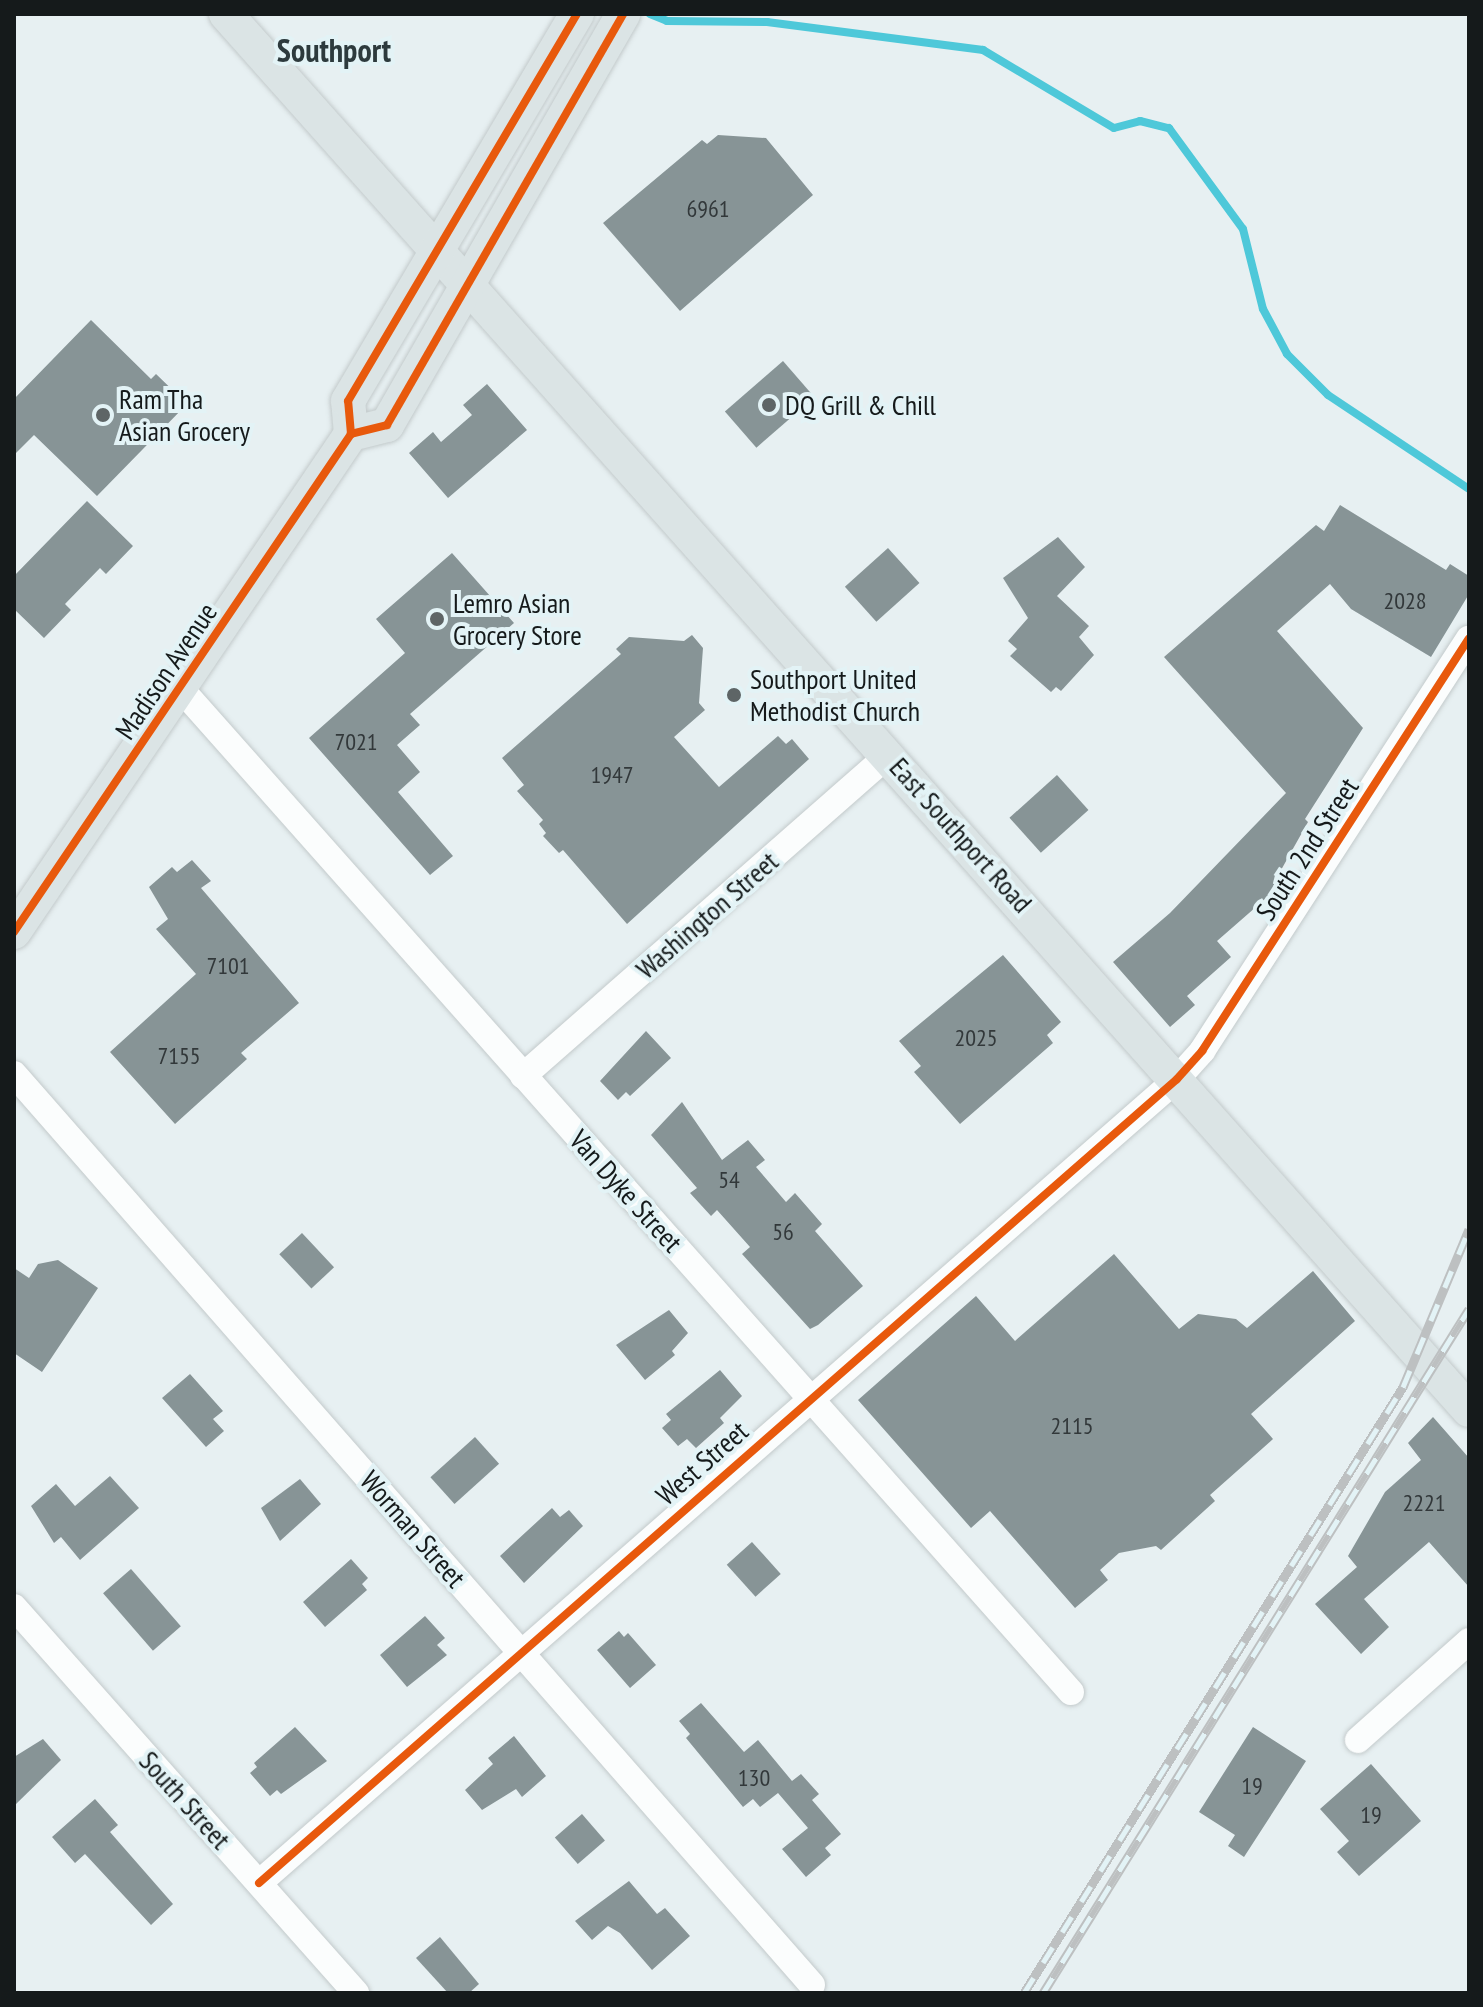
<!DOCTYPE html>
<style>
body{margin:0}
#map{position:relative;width:1483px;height:2007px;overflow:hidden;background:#e7f0f2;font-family:"PT Sans Narrow",sans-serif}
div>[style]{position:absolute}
.stream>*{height:8px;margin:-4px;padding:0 4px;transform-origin:4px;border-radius:4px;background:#4ec8d9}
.building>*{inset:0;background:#879496;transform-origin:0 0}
.roads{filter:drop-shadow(0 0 2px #c3cacb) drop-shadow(0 0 2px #c3cacb)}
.minor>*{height:26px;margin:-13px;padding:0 13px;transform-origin:13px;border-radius:13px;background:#fbfdfd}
.major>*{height:34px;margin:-17px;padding:0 17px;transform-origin:17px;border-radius:17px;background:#dbe4e5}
.rail>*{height:9px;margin-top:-4.5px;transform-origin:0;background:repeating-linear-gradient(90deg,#e3f3f6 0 18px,#bdc0c1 0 36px);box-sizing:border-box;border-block:2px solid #bdc0c1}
.cycleway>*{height:8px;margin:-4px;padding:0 4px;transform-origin:4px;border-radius:4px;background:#e8590c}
.dots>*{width:22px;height:22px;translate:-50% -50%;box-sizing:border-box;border:4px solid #e3f3f6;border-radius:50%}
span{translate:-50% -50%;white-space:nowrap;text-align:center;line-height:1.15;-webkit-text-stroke:8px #e3f3f6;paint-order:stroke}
.number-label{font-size:24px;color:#32383a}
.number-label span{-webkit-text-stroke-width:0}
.poi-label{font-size:28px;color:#151a1b}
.left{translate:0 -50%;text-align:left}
.street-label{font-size:28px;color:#151a1b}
.quarter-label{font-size:32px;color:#2d3a3d;font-weight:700}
.frame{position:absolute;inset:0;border:16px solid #151a1b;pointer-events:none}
</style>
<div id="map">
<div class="stream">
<div style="left:650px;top:14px;width:18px;rotate:22deg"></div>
<div style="left:667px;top:21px;width:100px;rotate:0.6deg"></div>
<div style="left:767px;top:22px;width:218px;rotate:7.4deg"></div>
<div style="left:983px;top:50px;width:152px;rotate:30.8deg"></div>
<div style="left:1114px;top:128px;width:27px;rotate:-15deg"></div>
<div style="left:1140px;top:121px;width:30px;rotate:14deg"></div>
<div style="left:1169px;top:128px;width:125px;rotate:53.8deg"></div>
<div style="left:1243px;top:229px;width:82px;rotate:76deg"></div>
<div style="left:1263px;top:309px;width:51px;rotate:61.9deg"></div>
<div style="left:1287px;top:354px;width:58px;rotate:45deg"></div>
<div style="left:1328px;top:395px;width:169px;rotate:33.7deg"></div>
</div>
<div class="building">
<div style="clip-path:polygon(718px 135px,766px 138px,813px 195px,680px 311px,603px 223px,702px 140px,707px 144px)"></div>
<div style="clip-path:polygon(91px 320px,151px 379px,156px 374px,187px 404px,97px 496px,34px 435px,14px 455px,14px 399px)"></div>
<div style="left:783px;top:361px;width:48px;height:77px;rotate:49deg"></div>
<div style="clip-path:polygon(487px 384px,527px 430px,448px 498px,409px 453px,433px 432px,441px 442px,472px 415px,463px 405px)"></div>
<div style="clip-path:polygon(87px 501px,133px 546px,106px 574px,100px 568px,65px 604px,71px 610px,44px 638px,14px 609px,14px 576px)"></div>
<div style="clip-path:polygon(1340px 505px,1446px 570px,1450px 564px,1469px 576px,1469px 594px,1431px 657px,1351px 609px,1330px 584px,1277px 631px,1363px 728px,1305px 819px,1308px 822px,1276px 879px,1281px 885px,1217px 941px,1231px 957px,1187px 996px,1195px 1005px,1170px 1027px,1113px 962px,1170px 913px,1286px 793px,1164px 657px,1316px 525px,1324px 531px)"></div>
<div style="clip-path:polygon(1058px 537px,1085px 567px,1057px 596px,1089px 626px,1079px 637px,1094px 655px,1061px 691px,1056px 687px,1051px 692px,1010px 656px,1017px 649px,1008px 641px,1028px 618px,1003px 578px)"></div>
<div style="left:888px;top:548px;width:47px;height:58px;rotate:48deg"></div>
<div style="clip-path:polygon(452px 553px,514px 623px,410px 714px,420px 725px,397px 745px,420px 772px,398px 792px,453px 856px,430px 875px,309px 738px,405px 653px,376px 619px)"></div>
<div style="clip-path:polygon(692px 635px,703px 648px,699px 703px,705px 710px,674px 737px,719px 787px,778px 736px,786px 744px,792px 739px,809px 759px,627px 924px,563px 850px,559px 853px,543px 836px,546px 833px,539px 824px,543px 820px,517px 791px,524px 785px,502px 758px,621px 654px,616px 649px,629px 637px,684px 641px)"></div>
<div style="left:1057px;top:775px;width:47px;height:64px;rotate:48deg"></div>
<div style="clip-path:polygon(192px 860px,211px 881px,201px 888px,299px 1003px,241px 1053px,247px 1059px,175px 1124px,110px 1052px,196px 974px,156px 929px,168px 919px,149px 887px,172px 867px,177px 872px)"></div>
<div style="clip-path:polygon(1003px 955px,1061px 1022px,1047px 1035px,1053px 1043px,960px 1124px,914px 1072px,921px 1066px,899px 1041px)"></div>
<div style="clip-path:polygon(646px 1031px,671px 1058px,630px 1096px,626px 1092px,618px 1100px,600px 1081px)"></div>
<div style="clip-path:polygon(682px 1102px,722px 1160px,748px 1140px,765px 1160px,756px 1167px,786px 1202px,795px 1193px,822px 1224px,815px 1231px,863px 1286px,818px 1325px,810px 1329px,742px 1254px,750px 1247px,717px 1210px,711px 1216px,690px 1193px,697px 1188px,651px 1135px)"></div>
<div style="left:302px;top:1233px;width:47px;height:31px;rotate:47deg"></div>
<div style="clip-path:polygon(1114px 1254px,1179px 1329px,1198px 1314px,1236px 1319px,1247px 1328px,1313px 1271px,1355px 1321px,1251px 1414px,1273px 1439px,1210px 1495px,1215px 1501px,1161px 1550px,1156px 1546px,1119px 1553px,1100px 1570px,1108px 1580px,1075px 1608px,990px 1511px,971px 1528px,858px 1400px,976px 1296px,1015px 1341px)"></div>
<div style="clip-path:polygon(58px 1260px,98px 1288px,42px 1372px,14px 1353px,14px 1268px,29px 1278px,38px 1264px)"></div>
<div style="clip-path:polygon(669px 1310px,688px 1333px,672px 1351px,675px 1355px,645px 1380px,616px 1345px)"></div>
<div style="clip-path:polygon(720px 1370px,742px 1396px,720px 1418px,724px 1423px,696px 1448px,687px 1439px,678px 1446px,662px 1428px,671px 1420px,666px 1414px)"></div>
<div style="clip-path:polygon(190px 1374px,223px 1411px,213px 1419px,224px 1431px,206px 1447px,162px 1398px)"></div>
<div style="clip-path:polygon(1433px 1417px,1469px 1458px,1469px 1587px,1429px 1542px,1364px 1599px,1389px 1627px,1361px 1654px,1315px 1604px,1357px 1567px,1348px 1556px,1385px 1492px,1421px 1460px,1408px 1443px)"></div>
<div style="left:475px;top:1437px;width:36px;height:60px;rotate:48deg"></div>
<div style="clip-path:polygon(110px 1476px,139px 1508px,80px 1560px,61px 1537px,54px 1543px,31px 1506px,56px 1484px,75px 1506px)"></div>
<div style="clip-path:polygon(300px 1479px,321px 1504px,280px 1541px,261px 1508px)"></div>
<div style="clip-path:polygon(552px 1508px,560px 1517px,569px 1510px,583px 1526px,524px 1583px,500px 1556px)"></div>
<div style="left:752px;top:1542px;width:43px;height:34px;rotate:48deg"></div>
<div style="clip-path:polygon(351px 1559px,368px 1578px,362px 1584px,367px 1590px,325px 1627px,303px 1602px)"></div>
<div style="left:131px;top:1569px;width:76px;height:37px;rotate:49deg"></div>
<div style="clip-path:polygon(425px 1616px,445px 1638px,437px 1645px,447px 1655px,407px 1687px,380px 1655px)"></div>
<div style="clip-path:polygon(619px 1631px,624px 1637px,628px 1633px,656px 1665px,630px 1688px,597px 1650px)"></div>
<div style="clip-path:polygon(701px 1703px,744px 1752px,758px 1740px,792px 1781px,801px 1774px,819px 1794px,812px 1800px,841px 1834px,825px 1848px,831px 1855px,806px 1877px,782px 1849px,808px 1828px,778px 1793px,760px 1807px,753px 1799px,743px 1807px,686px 1738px,690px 1734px,679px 1721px)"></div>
<div style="clip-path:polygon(295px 1727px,327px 1761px,281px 1794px,277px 1790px,270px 1796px,250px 1773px,257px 1767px,254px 1763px)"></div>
<div style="clip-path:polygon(1253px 1727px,1306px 1761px,1244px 1857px,1228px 1846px,1235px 1835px,1199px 1812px)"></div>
<div style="clip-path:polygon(514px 1736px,546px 1776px,522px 1797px,516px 1789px,482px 1810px,465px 1790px,493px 1764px,488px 1758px)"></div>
<div style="clip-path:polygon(43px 1739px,61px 1760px,14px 1806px,14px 1757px)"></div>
<div style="clip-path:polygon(1371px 1764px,1421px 1821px,1359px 1876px,1337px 1852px,1349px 1841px,1320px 1809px)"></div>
<div style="clip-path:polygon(95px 1799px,118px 1825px,110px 1832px,173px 1904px,151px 1925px,85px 1854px,75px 1863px,52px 1837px)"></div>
<div style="left:582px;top:1814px;width:35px;height:36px;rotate:49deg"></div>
<div style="clip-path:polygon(629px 1881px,657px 1914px,665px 1908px,690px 1936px,652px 1970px,620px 1933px,608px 1926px,592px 1940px,575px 1921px)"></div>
<div style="clip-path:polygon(440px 1937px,479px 1984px,469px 1993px,448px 1993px,416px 1958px)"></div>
</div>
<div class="roads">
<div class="minor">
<div style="left:181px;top:689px;width:1341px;rotate:48.42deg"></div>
<div style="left:14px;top:1074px;width:1211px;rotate:48.78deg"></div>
<div style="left:523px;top:1076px;width:487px;rotate:-41.3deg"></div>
<div style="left:14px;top:1607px;width:516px;rotate:48.46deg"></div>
<div style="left:1358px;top:1740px;width:149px;rotate:-41.7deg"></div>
<div style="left:259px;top:1883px;width:1220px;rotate:-41.21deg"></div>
<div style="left:1177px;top:1079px;width:38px;rotate:-48deg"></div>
<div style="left:1202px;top:1051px;width:491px;rotate:-57.1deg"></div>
</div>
<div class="major">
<div style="left:226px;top:14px;width:1869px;rotate:48.32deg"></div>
<div style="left:351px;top:434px;width:37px;rotate:-14deg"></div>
<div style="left:387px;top:425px;width:474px;rotate:-60.1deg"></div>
<div style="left:14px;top:932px;width:601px;rotate:-55.91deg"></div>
<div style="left:351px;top:434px;width:33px;rotate:-95deg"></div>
<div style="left:348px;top:401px;width:450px;rotate:-59.4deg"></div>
</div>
</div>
<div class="rail">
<div style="left:1024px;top:1993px;width:715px;rotate:-57.98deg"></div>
<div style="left:1403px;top:1387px;width:171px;rotate:-67.3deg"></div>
<div style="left:1043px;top:1993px;width:806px;rotate:-58.09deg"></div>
</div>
<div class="cycleway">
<div style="left:351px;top:434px;width:37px;rotate:-14deg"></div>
<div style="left:387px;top:425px;width:474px;rotate:-60.1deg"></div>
<div style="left:14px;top:932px;width:601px;rotate:-55.91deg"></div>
<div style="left:351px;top:434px;width:33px;rotate:-95deg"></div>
<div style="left:348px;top:401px;width:450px;rotate:-59.4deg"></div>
<div style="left:259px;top:1883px;width:1220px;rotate:-41.21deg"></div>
<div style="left:1177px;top:1079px;width:38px;rotate:-48deg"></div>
<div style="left:1202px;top:1051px;width:491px;rotate:-57.1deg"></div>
</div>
<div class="dots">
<div style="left:769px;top:405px;background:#5e6566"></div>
<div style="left:103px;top:415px;background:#5e6566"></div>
<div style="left:437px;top:619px;background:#5e6566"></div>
<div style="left:734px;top:695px;background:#5e6566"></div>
</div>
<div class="number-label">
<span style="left:708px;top:209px">6961</span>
<span style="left:1405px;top:601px">2028</span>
<span style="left:356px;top:742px">7021</span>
<span style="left:612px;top:775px">1947</span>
<span style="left:228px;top:966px">7101</span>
<span style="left:976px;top:1038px">2025</span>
<span style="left:179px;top:1056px">7155</span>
<span style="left:729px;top:1180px">54</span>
<span style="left:783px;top:1232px">56</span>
<span style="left:1072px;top:1426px">2115</span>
<span style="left:1424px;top:1503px">2221</span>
<span style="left:754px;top:1778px">130</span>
<span style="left:1252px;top:1786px">19</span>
<span style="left:1371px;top:1815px">19</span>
</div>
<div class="poi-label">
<span class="left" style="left:119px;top:415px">Ram Tha<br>Asian Grocery</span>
<span class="left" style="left:785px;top:405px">DQ Grill &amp; Chill</span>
<span class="left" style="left:453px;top:619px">Lemro Asian<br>Grocery Store</span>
<span class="left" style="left:750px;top:695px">Southport United<br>Methodist Church</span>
</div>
<div class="street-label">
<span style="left:166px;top:671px;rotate:-56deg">Madison Avenue</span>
<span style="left:961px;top:835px;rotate:48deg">East Southport Road</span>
<span style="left:1307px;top:849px;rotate:-57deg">South 2nd Street</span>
<span style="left:707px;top:915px;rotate:-41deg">Washington Street</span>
<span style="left:626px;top:1191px;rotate:48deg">Van Dyke Street</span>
<span style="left:702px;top:1463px;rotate:-41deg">West Street</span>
<span style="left:413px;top:1529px;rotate:49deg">Worman Street</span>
<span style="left:185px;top:1800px;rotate:48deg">South Street</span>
</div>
<div class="quarter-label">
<span style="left:334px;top:50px">Southport</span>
</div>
<div class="frame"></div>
</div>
